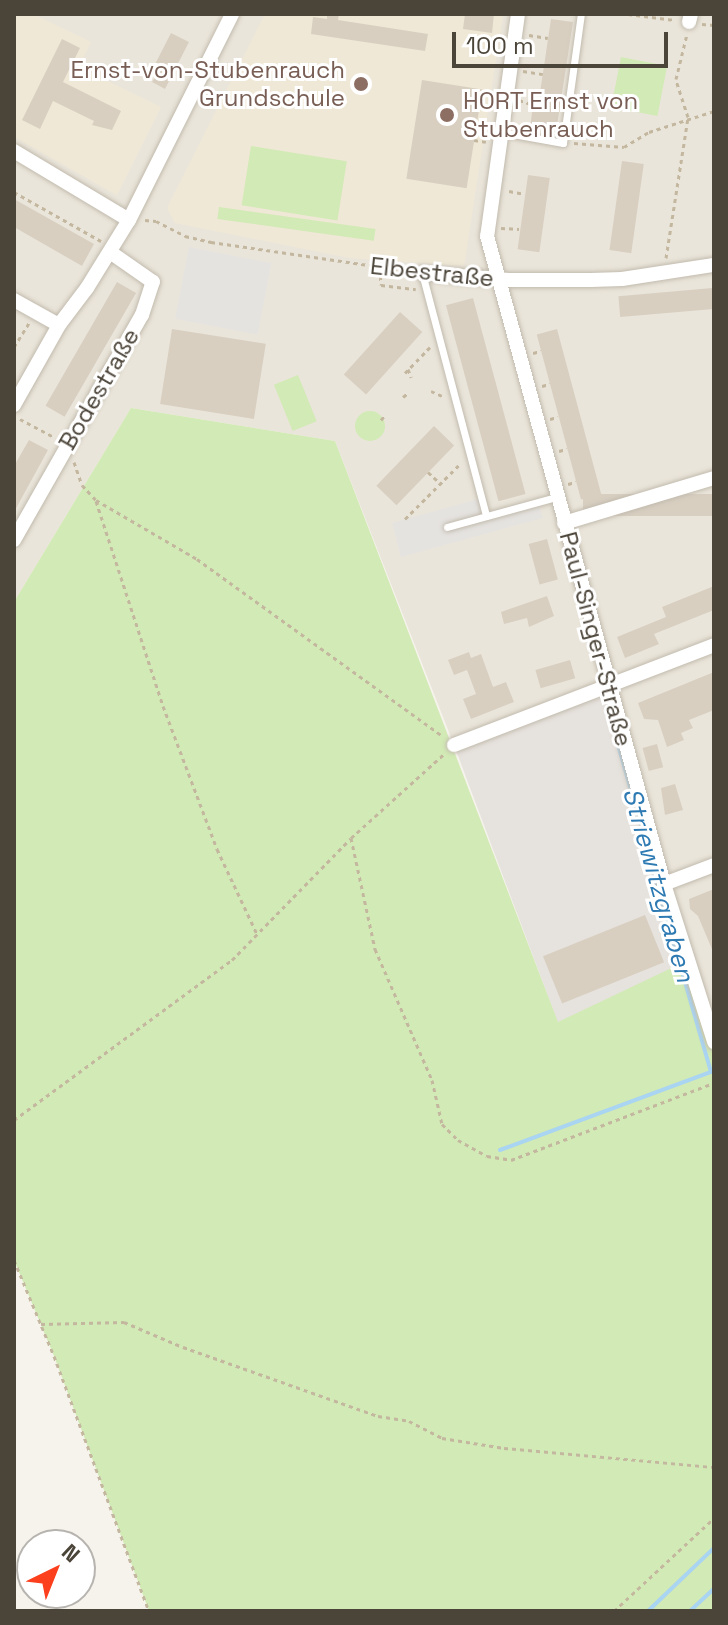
<!DOCTYPE html>
<meta charset="utf-8">
<style>
body{margin:0}
#map{position:relative;width:728px;height:1625px;overflow:hidden;background:#f6f3ec;font-family:"Space Grotesk",sans-serif}
div>[style]{position:absolute}
.residential>*{inset:0;background:#eae5da}
.industrial>*{inset:0;background:#e6e2dd}
.education>*{inset:0;background:#efe8d6}
.green>*{inset:0;background:#d2eab5;transform-origin:0 0}
.round{border-radius:50%}
.parking>*{inset:0;background:#e5e3e0;transform-origin:0 0}
.stream>*{height:4px;margin:-2px;padding:0 2px;transform-origin:2px;border-radius:2px;background:#a9d4f2}
.building>*{inset:0;background:#d8cfc1;transform-origin:0 0}
.path>*{height:3px;margin-top:-1.5px;transform-origin:0;background:repeating-linear-gradient(90deg,#c4b79f 0 4px,transparent 0 8px)}
.roads{filter:drop-shadow(0 0 2px #c2bbae) drop-shadow(0 0 2px #c2bbae)}
.lane>*{height:7px;margin:-3.5px;padding:0 3.5px;transform-origin:3.5px;border-radius:3.5px;background:#fff}
.street>*{height:14px;margin:-7px;padding:0 7px;transform-origin:7px;border-radius:7px;background:#fff}
.dots>*{width:22px;height:22px;translate:-50% -50%;box-sizing:border-box;border:4px solid #fff;border-radius:50%}
span{translate:-50% -50%;white-space:nowrap;text-align:center;line-height:1.15;-webkit-text-stroke:6px #fff;paint-order:stroke}
.education-label{font-size:24px;color:#785e54}
.right{translate:-100% -50%;text-align:right}
.left{translate:0 -50%;text-align:left}
.street-label{font-size:24px;color:#4b4439}
.water-label{font-size:26px;color:#2e7ab2;font-style:italic}
.frame{position:absolute;inset:0;border:16px solid #4b4439;pointer-events:none}
.north{position:absolute;left:16px;top:1529px;width:80px;height:80px;box-sizing:border-box;background:#fff;border:2px solid #b7b4b0;border-radius:50%;rotate:43deg;font-size:22px;font-weight:700;line-height:32px;text-align:center;color:#4b4439}
.north::after{content:'';display:block;margin:auto;width:28px;height:36px;background:#fc3f1d;clip-path:polygon(50% 0,100% 100%,50% 72%,0 100%)}
.scale{position:absolute;left:452px;top:32px;width:216px;height:36px;box-sizing:border-box;border:4px solid #4b4439;border-top:0;padding-left:10px;font-size:24px;line-height:28px;white-space:nowrap;color:#4b4439;-webkit-text-stroke:6px #fff;paint-order:stroke}
</style>
<div id="map">
<div class="residential">
<div style="clip-path:polygon(14px 14px,714px 14px,714px 1042px,454px 745px,335px 441px,131px 408px,14px 602px)"></div>
</div>
<div class="industrial">
<div style="clip-path:polygon(608px 685px,687px 961px,558px 1023px,454px 745px)"></div>
</div>
<div class="education">
<div style="clip-path:polygon(17px 14px,33px 14px,91px 42px,79px 67px,161px 107px,117px 195px,14px 137px,14px 20px)"></div>
<div style="clip-path:polygon(265px 14px,503px 14px,464px 266px,350px 258px,175px 223px,167px 208px)"></div>
</div>
<div class="green">
<div style="left:621px;top:57px;width:47px;height:51px;rotate:11deg"></div>
<div style="left:251px;top:146px;width:97px;height:60px;rotate:9deg"></div>
<div style="left:219px;top:207px;width:158px;height:12px;rotate:8deg"></div>
<div style="left:298px;top:375px;width:50px;height:26px;rotate:68deg"></div>
<div style="clip-path:polygon(131px 408px,335px 441px,558px 1022px,682px 963px,714px 1056px,714px 1611px,149px 1611px,54px 1356px,14px 1260px,14px 602px)"></div>
<div class="round" style="left:355px;top:411px;width:30px;height:30px"></div>
</div>
<div class="parking">
<div style="left:189px;top:247px;width:84px;height:73px;rotate:11deg"></div>
<div style="clip-path:polygon(478px 499px,485px 521px,539px 506px,543px 518px,401px 557px,392px 523px)"></div>
</div>
<div class="stream">
<div style="left:609px;top:713px;width:124px;rotate:74.1deg"></div>
<div style="left:500px;top:1150px;width:225px;rotate:-20.3deg"></div>
<div style="left:711px;top:1072px;width:221px;rotate:-106.1deg"></div>
<div style="left:648px;top:1611px;width:91px;rotate:-43.7deg"></div>
<div style="left:690px;top:1611px;width:33px;rotate:-43deg"></div>
</div>
<div class="building">
<div style="clip-path:polygon(327px 14px,339px 14px,338px 20px,428px 34px,425px 51px,311px 34px,313px 17px,327px 19px)"></div>
<div style="clip-path:polygon(465px 14px,494px 14px,492px 33px,463px 29px)"></div>
<div style="clip-path:polygon(551px 19px,573px 22px,556px 132px,530px 128px,533px 105px,538px 106px)"></div>
<div style="clip-path:polygon(171px 33px,189px 42px,165px 89px,152px 82px,156px 76px,150px 74px)"></div>
<div style="clip-path:polygon(62px 39px,80px 48px,63px 82px,121px 111px,112px 130px,92px 125px,94px 121px,53px 101px,40px 129px,22px 120px)"></div>
<div style="left:422px;top:80px;width:61px;height:100px;rotate:9deg"></div>
<div style="left:622px;top:161px;width:22px;height:90px;rotate:8deg"></div>
<div style="left:528px;top:175px;width:22px;height:75px;rotate:8deg"></div>
<div style="clip-path:polygon(14px 199px,94px 244px,82px 266px,14px 227px)"></div>
<div style="left:117px;top:282px;width:22px;height:143px;rotate:30deg"></div>
<div style="left:712px;top:288px;width:21px;height:94px;rotate:85deg"></div>
<div style="left:473px;top:298px;width:203px;height:28px;rotate:75deg"></div>
<div style="left:400px;top:312px;width:30px;height:84px;rotate:42deg"></div>
<div style="left:172px;top:329px;width:95px;height:76px;rotate:9deg"></div>
<div style="left:557px;top:329px;width:171px;height:21px;rotate:75deg"></div>
<div style="left:434px;top:426px;width:28px;height:83px;rotate:44deg"></div>
<div style="clip-path:polygon(29px 440px,48px 450px,14px 512px,14px 466px)"></div>
<div style="left:714px;top:494px;width:22px;height:131px;rotate:90deg"></div>
<div style="left:547px;top:539px;width:42px;height:19px;rotate:75deg"></div>
<div style="clip-path:polygon(714px 586px,714px 610px,654px 634px,659px 644px,625px 658px,617px 637px,666px 617px,662px 607px)"></div>
<div style="clip-path:polygon(547px 596px,554px 616px,529px 627px,527px 618px,504px 624px,501px 612px)"></div>
<div style="clip-path:polygon(469px 652px,471px 658px,481px 654px,493px 687px,506px 682px,514px 702px,471px 719px,463px 699px,476px 694px,467px 670px,454px 675px,448px 660px)"></div>
<div style="left:570px;top:660px;width:19px;height:36px;rotate:74deg"></div>
<div style="clip-path:polygon(714px 672px,714px 710px,689px 720px,693px 728px,681px 733px,684px 740px,667px 747px,658px 720px,644px 719px,638px 703px)"></div>
<div style="left:657px;top:744px;width:24px;height:15px;rotate:75deg"></div>
<div style="clip-path:polygon(675px 784px,683px 810px,665px 815px,661px 788px)"></div>
<div style="clip-path:polygon(714px 889px,714px 954px,698px 916px,690px 909px,689px 899px)"></div>
<div style="left:645px;top:915px;width:51px;height:110px;rotate:68deg"></div>
</div>
<div class="path">
<div style="left:628px;top:14px;width:47px;rotate:7.3deg"></div>
<div style="left:702px;top:24px;width:12px;rotate:5deg"></div>
<div style="left:529px;top:35px;width:19px;rotate:9deg"></div>
<div style="left:523px;top:71px;width:20px;rotate:9deg"></div>
<div style="left:519px;top:100px;width:18px;rotate:19deg"></div>
<div style="left:474px;top:140px;width:12px;rotate:9deg"></div>
<div style="left:574px;top:143px;width:50px;rotate:4.6deg"></div>
<div style="left:624px;top:147px;width:29px;rotate:-31deg"></div>
<div style="left:649px;top:132px;width:68px;rotate:-17.9deg"></div>
<div style="left:509px;top:191px;width:16px;rotate:11deg"></div>
<div style="left:14px;top:192px;width:100px;rotate:29.4deg"></div>
<div style="left:145px;top:220px;width:11px;rotate:5deg"></div>
<div style="left:156px;top:221px;width:33px;rotate:27deg"></div>
<div style="left:185px;top:236px;width:27px;rotate:13deg"></div>
<div style="left:211px;top:242px;width:202px;rotate:8.3deg"></div>
<div style="left:501px;top:228px;width:18px;rotate:3deg"></div>
<div style="left:666px;top:258px;width:143px;rotate:-81.1deg"></div>
<div style="left:688px;top:117px;width:40px;rotate:-108deg"></div>
<div style="left:676px;top:79px;width:46px;rotate:-76.3deg"></div>
<div style="left:380px;top:268px;width:17px;rotate:87deg"></div>
<div style="left:381px;top:285px;width:35px;rotate:7deg"></div>
<div style="left:14px;top:347px;width:28px;rotate:-58deg"></div>
<div style="left:533px;top:353px;width:8px;rotate:-14deg"></div>
<div style="left:408px;top:369px;width:9px;rotate:69deg"></div>
<div style="left:405px;top:373px;width:36px;rotate:-46deg"></div>
<div style="left:542px;top:386px;width:8px;rotate:-14deg"></div>
<div style="left:431px;top:391px;width:12px;rotate:24deg"></div>
<div style="left:403px;top:397px;width:6px;rotate:-39deg"></div>
<div style="left:20px;top:419px;width:40px;rotate:28deg"></div>
<div style="left:550px;top:419px;width:8px;rotate:-14deg"></div>
<div style="left:381px;top:420px;width:6px;rotate:-51deg"></div>
<div style="left:559px;top:451px;width:8px;rotate:-14deg"></div>
<div style="left:74px;top:462px;width:24px;rotate:71deg"></div>
<div style="left:82px;top:485px;width:21px;rotate:47deg"></div>
<div style="left:96px;top:500px;width:117px;rotate:30.3deg"></div>
<div style="left:197px;top:559px;width:302px;rotate:35.8deg"></div>
<div style="left:428px;top:472px;width:16px;rotate:43deg"></div>
<div style="left:568px;top:484px;width:8px;rotate:-14deg"></div>
<div style="left:96px;top:501px;width:216px;rotate:71.9deg"></div>
<div style="left:163px;top:706px;width:153px;rotate:69.3deg"></div>
<div style="left:217px;top:849px;width:96px;rotate:64.8deg"></div>
<div style="left:405px;top:519px;width:79px;rotate:-45deg"></div>
<div style="left:351px;top:838px;width:114px;rotate:77.8deg"></div>
<div style="left:375px;top:949px;width:143px;rotate:66.5deg"></div>
<div style="left:432px;top:1080px;width:45px;rotate:77.2deg"></div>
<div style="left:442px;top:1124px;width:23px;rotate:45deg"></div>
<div style="left:458px;top:1140px;width:33px;rotate:29deg"></div>
<div style="left:487px;top:1156px;width:24px;rotate:9deg"></div>
<div style="left:511px;top:1160px;width:217px;rotate:-20.8deg"></div>
<div style="left:14px;top:1120px;width:270px;rotate:-36.3deg"></div>
<div style="left:232px;top:960px;width:170px;rotate:-45.7deg"></div>
<div style="left:351px;top:838px;width:127px;rotate:-42.1deg"></div>
<div style="left:14px;top:1260px;width:104px;rotate:67.4deg"></div>
<div style="left:54px;top:1356px;width:272px;rotate:69.6deg"></div>
<div style="left:41px;top:1324px;width:83px;rotate:-1.4deg"></div>
<div style="left:124px;top:1322px;width:64px;rotate:23deg"></div>
<div style="left:183px;top:1347px;width:207px;rotate:19.5deg"></div>
<div style="left:378px;top:1416px;width:31px;rotate:9deg"></div>
<div style="left:409px;top:1421px;width:37px;rotate:27deg"></div>
<div style="left:442px;top:1438px;width:63px;rotate:9.2deg"></div>
<div style="left:504px;top:1448px;width:211px;rotate:5.2deg"></div>
<div style="left:614px;top:1611px;width:137px;rotate:-42.9deg"></div>
</div>
<div class="roads">
<div class="lane">
<div style="left:502px;top:132px;width:62px;rotate:10.2deg"></div>
<div style="left:563px;top:143px;width:130px;rotate:-82.1deg"></div>
<div style="left:422px;top:273px;width:251px;rotate:75.2deg"></div>
<div style="left:447px;top:527px;width:113px;rotate:-15.4deg"></div>
</div>
<div class="street">
<div style="left:518px;top:14px;width:224px;rotate:97.9deg"></div>
<div style="left:487px;top:236px;width:672px;rotate:74.72deg"></div>
<div style="left:664px;top:884px;width:166px;rotate:72.4deg"></div>
<div style="left:689px;top:22px;width:8px;rotate:-76deg"></div>
<div style="left:14px;top:151px;width:134px;rotate:31deg"></div>
<div style="left:422px;top:273px;width:87px;rotate:4.6deg"></div>
<div style="left:509px;top:280px;width:82px"></div>
<div style="left:591px;top:280px;width:31px;rotate:-2deg"></div>
<div style="left:622px;top:279px;width:93px;rotate:-8.7deg"></div>
<div style="left:14px;top:300px;width:51px;rotate:29.1deg"></div>
<div style="left:14px;top:405px;width:92px;rotate:-60.6deg"></div>
<div style="left:59px;top:325px;width:46px;rotate:-52.9deg"></div>
<div style="left:87px;top:288px;width:80px;rotate:-58.3deg"></div>
<div style="left:129px;top:220px;width:230px;rotate:-63.4deg"></div>
<div style="left:564px;top:523px;width:157px;rotate:-16.7deg"></div>
<div style="left:14px;top:540px;width:259px;rotate:-60.4deg"></div>
<div style="left:142px;top:315px;width:35px;rotate:-72deg"></div>
<div style="left:153px;top:282px;width:52px;rotate:-145.1deg"></div>
<div style="left:454px;top:745px;width:279px;rotate:-21deg"></div>
<div style="left:664px;top:884px;width:53px;rotate:-20.8deg"></div>
</div>
</div>
<div class="dots">
<div style="left:361px;top:84px;background:#8d6e63"></div>
<div style="left:447px;top:115px;background:#8d6e63"></div>
</div>
<div class="education-label">
<span class="right" style="left:345px;top:84px">Ernst-von-Stubenrauch<br>Grundschule</span>
<span class="left" style="left:463px;top:115px">HORT Ernst von<br>Stubenrauch</span>
</div>
<div class="street-label">
<span style="left:432px;top:272px;rotate:6deg">Elbestraße</span>
<span style="left:99px;top:389px;rotate:-60deg">Bodestraße</span>
<span style="left:596px;top:639px;rotate:75deg">Paul-Singer-Straße</span>
</div>
<div class="water-label">
<span style="left:658px;top:885px;rotate:74deg">Striewitzgraben</span>
</div>
<div class="frame"></div>
<div class="north">N</div>
<div class="scale">100 m</div>
</div>
